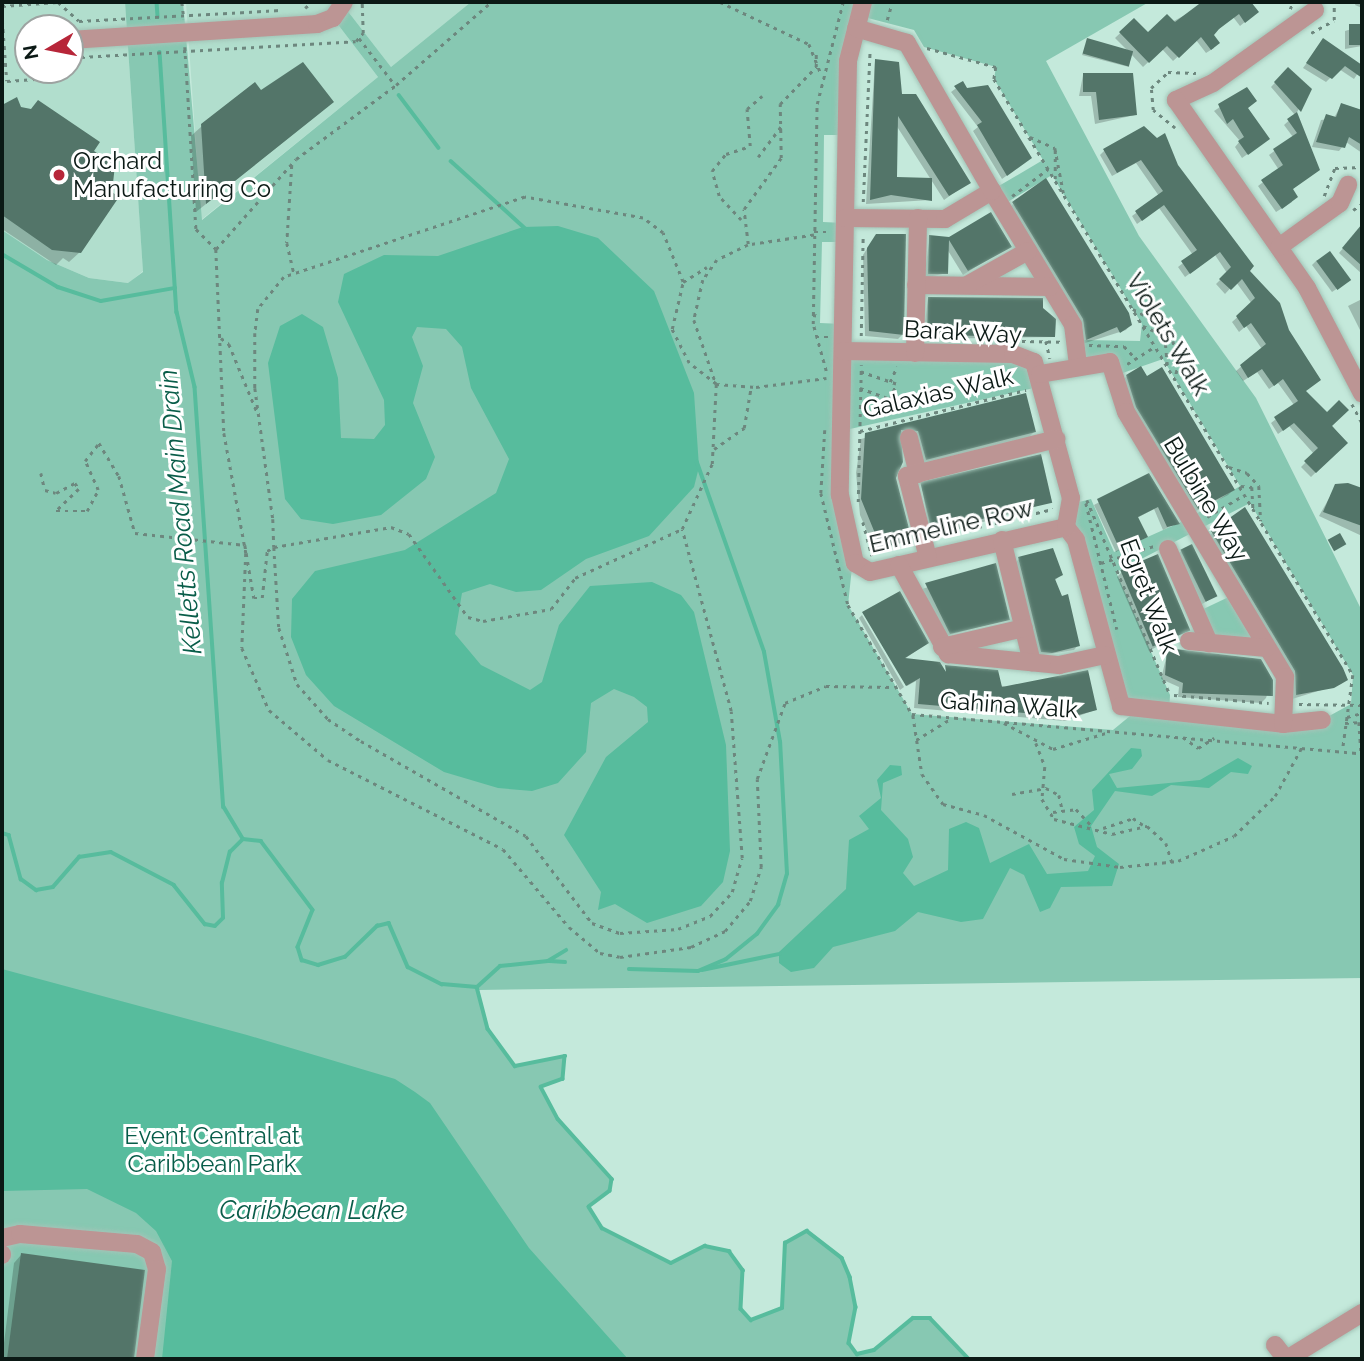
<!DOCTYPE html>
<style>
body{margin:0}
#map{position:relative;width:1364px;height:1361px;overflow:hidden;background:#c4e9db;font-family:Raleway,sans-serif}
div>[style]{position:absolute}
.built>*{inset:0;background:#b1decd}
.green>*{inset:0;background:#87c8b2}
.water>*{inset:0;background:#57bc9d}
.shadow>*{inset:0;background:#0003}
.stream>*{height:3.5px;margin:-1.75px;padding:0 1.75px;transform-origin:1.75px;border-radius:1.75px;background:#57bc9d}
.building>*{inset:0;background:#537569;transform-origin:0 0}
.path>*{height:2.5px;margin-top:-1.25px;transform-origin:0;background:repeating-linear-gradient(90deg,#6d877e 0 3.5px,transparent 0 8.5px)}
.roads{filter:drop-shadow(0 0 2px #a3c4b7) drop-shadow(0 0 2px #a3c4b7)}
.minor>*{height:18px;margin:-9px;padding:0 9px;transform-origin:9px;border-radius:9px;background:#bc9594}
.dots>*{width:19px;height:19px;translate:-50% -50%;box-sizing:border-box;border:4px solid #fff;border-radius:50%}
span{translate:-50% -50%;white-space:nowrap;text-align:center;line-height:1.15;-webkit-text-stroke:6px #fff;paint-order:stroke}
.poi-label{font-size:24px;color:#0b1915}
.left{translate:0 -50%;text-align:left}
.street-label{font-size:24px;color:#0b1915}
.park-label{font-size:24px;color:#065c48}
.water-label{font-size:26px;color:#095d49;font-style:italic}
.frame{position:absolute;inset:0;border:4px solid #0b1915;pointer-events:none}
.north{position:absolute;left:14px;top:14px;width:70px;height:70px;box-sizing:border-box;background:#fff;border:2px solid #9da3a1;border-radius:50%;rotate:260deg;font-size:19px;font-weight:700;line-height:28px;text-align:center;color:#0b1915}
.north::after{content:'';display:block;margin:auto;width:24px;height:32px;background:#b72639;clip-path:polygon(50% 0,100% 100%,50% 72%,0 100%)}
</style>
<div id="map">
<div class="built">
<div style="clip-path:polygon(evenodd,2px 2px,125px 2px,143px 271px,129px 283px,89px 278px,47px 260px,2px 230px,2px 2px,28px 28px,70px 28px,70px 70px,28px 70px,28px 28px)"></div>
<div style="clip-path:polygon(186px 2px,471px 2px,391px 67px,343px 5px,333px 18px,378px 77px,201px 220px)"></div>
</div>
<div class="green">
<div style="clip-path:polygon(evenodd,125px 2px,183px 2px,202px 220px,378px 77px,333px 18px,343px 5px,391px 67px,471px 2px,1149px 2px,1046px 61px,1139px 236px,1256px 398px,1362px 611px,1362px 978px,479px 990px,488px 1029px,515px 1066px,565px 1056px,563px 1079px,541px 1087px,558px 1119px,612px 1179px,610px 1191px,589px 1207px,602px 1228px,671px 1263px,705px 1246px,729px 1251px,743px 1270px,741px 1309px,751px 1320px,782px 1308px,785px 1243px,807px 1231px,842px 1258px,850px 1277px,856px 1307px,849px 1343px,856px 1354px,874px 1350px,913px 1318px,930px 1318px,969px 1359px,2px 1359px,2px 230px,47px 260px,89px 278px,128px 283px,143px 272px,125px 2px,860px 16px,914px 30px,924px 47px,996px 67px,994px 79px,1043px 160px,992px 190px,1001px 206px,1052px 175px,1142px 324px,1140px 341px,1081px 340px,1078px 365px,1113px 369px,1114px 376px,1163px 359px,1240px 486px,1190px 518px,1114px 552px,1091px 499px,1071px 504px,1076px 540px,1127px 709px,1136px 711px,1113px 730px,912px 714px,848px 605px,853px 558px,841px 431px,1043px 386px,1019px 355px,843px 351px,843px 324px,820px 323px,822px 242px,844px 242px,844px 223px,823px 222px,824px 135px,846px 135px,860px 16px,125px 2px,1250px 503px,1353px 675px,1351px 704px,1322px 720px,1169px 713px,1170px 695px,1116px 572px,1250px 503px)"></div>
<div style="clip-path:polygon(1235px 594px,1267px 648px,1209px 643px,1195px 613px)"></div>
</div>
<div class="water">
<div style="clip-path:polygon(558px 226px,598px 238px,654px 291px,694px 393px,699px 467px,694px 487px,649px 536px,586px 559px,541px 590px,516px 592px,490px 584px,462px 593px,455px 634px,481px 665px,530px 690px,542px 682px,559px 625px,590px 586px,652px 582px,681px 595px,694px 612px,726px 745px,730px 851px,723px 882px,701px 906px,647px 923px,615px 904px,598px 910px,601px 892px,564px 835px,606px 757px,648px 722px,647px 707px,634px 697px,614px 689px,591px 703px,586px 752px,558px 783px,532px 791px,498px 788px,444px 772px,334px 706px,306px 675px,291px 637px,292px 599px,315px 571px,405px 550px,496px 493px,509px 459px,471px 388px,462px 347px,446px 329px,417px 327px,412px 337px,423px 366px,413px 403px,435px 457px,426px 479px,381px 515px,333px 524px,301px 519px,285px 499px,268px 363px,280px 326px,302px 314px,323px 327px,338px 378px,341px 438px,374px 439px,385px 425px,384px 400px,338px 302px,344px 274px,384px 255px,438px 256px,523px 227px)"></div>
<div style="clip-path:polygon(1131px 748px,1141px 749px,1142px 756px,1132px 769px,1109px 774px,1117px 788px,1200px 780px,1238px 758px,1252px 766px,1248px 774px,1231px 772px,1209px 788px,1171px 785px,1152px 796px,1115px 791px,1091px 826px,1097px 847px,1119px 864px,1112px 886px,1061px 887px,1050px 908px,1040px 912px,1024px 875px,1010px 868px,983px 919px,961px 922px,918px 912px,895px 931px,833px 947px,814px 968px,791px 972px,779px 963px,779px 952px,846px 889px,849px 840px,869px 829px,859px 816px,881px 798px,877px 780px,890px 765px,901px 766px,902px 775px,883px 783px,881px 810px,908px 839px,913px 857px,903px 873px,914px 886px,948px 870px,949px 829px,966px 822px,979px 828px,990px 863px,1029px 844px,1047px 874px,1088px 871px,1095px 856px,1079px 844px,1074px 827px,1094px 810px,1092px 790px)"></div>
<div style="clip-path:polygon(2px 969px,247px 1035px,395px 1079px,415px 1092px,430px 1103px,529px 1248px,628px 1359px,162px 1359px,172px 1261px,156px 1231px,136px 1213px,87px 1189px,2px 1191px)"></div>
</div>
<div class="shadow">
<div style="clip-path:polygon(1209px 2px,1249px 2px,1257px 12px,1240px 26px,1233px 17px,1212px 35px,1214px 48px,1206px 53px,1196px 40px,1173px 61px,1162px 49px,1143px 67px,1131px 54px,1129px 67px,1082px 55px,1088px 40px,1128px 51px,1115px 38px,1134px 20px,1148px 35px)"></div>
<div style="clip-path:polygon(1362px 2px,1362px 8px,1355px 5px,1356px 2px)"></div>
<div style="clip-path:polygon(1362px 26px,1362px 46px,1345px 49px,1345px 31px)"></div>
<div style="clip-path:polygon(1323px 41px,1362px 67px,1354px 79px,1339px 69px,1326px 82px,1303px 68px)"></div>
<div style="clip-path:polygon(875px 61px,968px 183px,944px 200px,896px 125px,896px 178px,930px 200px,866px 204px)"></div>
<div style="clip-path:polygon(1288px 69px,1310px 89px,1296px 114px,1318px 170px,1291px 190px,1292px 202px,1276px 212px,1258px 186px,1279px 170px,1269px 155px,1293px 137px,1284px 125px,1295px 115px,1271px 87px)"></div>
<div style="clip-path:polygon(1083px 75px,1135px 115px,1095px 124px,1091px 96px,1079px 96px)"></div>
<div style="clip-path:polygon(963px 83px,1025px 162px,1002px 179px,973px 131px,978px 127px,951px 92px)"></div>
<div style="clip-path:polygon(1247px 89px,1247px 108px,1263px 143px,1242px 158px,1235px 147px,1240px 141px,1214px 111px)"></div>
<div style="clip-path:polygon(16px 100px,20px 109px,92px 151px,80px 252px,69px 262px,63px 258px,56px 265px,2px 229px,2px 106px)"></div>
<div style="clip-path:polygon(1341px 105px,1362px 112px,1362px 153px,1346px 142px,1339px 151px,1312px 147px,1321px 120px,1334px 118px)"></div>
<div style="clip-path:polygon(321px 112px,196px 212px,191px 136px,202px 126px)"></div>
<div style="clip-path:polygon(1104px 151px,1177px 166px,1248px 271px,1305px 392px,1346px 443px,1311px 477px,1301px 467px,1314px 454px,1289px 426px,1278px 434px,1271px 423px,1294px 405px,1278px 383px,1269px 389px,1257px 372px,1243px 381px,1236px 371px,1262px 349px,1246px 326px,1239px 332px,1232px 322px,1252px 304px,1236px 282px,1225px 294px,1216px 284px,1227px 273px,1215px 255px,1185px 277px,1178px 267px,1193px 255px,1159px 208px,1137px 224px,1132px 216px,1159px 196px,1136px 163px,1112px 176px,1100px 155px)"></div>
<div style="clip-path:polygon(1013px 204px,1130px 325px,1126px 330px,1082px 344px,1009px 209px)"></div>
<div style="clip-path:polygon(1362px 226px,1362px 274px,1339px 253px)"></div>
<div style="clip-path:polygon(930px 236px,1010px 246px,963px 275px,947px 249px,947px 273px,924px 278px)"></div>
<div style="clip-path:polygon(872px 241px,902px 335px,898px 339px,865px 336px,863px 255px)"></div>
<div style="clip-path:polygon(1317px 260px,1344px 284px,1332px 292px,1312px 265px)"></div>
<div style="clip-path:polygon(928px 298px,1054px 337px,923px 339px)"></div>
<div style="clip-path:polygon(1362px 299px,1362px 334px,1348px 306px)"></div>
<div style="clip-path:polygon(1127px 376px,1233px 490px,1228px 495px,1192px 513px,1132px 412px,1122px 381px)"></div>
<div style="clip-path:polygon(1025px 395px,1034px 432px,1029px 437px,922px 463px,899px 434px,894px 478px,910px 540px,876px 552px,860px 515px,856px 473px,861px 439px)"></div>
<div style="clip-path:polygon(1149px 475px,1177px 523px,1163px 530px,1154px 509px,1137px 518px,1145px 537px,1116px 552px,1094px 505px)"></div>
<div style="clip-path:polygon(922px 486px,1050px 502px,930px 538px)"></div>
<div style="clip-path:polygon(1336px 486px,1362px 491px,1362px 536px,1319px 516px)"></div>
<div style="clip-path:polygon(1244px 510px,1346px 680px,1341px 684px,1292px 699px,1207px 537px)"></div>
<div style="clip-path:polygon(1181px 551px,1215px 596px,1199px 606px,1177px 555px)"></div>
<div style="clip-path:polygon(1019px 559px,1061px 575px,1054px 581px,1078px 645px,1074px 650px,1037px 656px,1014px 564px)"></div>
<div style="clip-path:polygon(995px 566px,1008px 619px,946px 636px,922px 589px)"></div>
<div style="clip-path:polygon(1122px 572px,1189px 629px,1149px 651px,1117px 577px)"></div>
<div style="clip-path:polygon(865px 613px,927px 643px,903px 660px,1095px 710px,1065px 721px,914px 708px,916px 681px,907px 686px)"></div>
<div style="clip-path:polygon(862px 615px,904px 687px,900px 690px,859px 618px)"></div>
<div style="clip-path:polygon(1168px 650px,1272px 680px,1266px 698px,1261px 703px,1178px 697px,1179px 687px,1161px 679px)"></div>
<div style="clip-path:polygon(21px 1255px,143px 1271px,132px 1359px,2px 1359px,14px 1263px)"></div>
</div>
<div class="stream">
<div style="left:157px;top:2px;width:15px;rotate:86deg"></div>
<div style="left:160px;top:52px;width:261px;rotate:86.3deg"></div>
<div style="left:177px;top:312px;width:77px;rotate:76.5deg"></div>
<div style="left:195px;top:387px;width:421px;rotate:86.1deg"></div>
<div style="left:224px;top:807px;width:37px;rotate:59deg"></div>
<div style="left:399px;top:95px;width:66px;rotate:53deg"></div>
<div style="left:451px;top:161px;width:103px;rotate:42.2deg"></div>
<div style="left:2px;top:254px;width:65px;rotate:30.5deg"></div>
<div style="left:58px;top:287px;width:45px;rotate:18deg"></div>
<div style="left:101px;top:301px;width:75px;rotate:-10deg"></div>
<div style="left:2px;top:833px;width:7px;rotate:16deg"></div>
<div style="left:9px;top:835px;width:46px;rotate:74.7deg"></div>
<div style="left:21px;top:879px;width:19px;rotate:36deg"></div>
<div style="left:36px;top:890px;width:17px;rotate:-10deg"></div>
<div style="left:53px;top:887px;width:40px;rotate:-49deg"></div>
<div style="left:79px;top:857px;width:32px;rotate:-9deg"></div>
<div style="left:111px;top:852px;width:71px;rotate:27.6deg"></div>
<div style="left:174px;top:885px;width:50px;rotate:51.5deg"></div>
<div style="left:205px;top:924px;width:10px;rotate:11deg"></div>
<div style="left:215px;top:926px;width:11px;rotate:-45deg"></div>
<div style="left:223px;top:918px;width:35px;rotate:-92deg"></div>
<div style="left:222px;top:883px;width:32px;rotate:-76deg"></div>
<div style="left:230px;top:852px;width:18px;rotate:-45deg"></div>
<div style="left:243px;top:839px;width:18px;rotate:6deg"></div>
<div style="left:261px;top:841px;width:86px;rotate:53deg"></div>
<div style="left:313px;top:910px;width:40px;rotate:112deg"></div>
<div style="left:298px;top:947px;width:14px;rotate:73deg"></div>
<div style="left:302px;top:960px;width:17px;rotate:17deg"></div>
<div style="left:318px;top:965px;width:28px;rotate:-17deg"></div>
<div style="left:345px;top:957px;width:45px;rotate:-44.1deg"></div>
<div style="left:377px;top:926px;width:12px;rotate:-14deg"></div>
<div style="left:389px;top:923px;width:48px;rotate:66.6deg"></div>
<div style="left:408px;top:967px;width:38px;rotate:27deg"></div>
<div style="left:442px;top:984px;width:35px;rotate:5deg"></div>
<div style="left:477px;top:987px;width:43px;rotate:75.3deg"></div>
<div style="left:488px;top:1029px;width:46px;rotate:53.9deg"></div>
<div style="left:515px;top:1066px;width:51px;rotate:-11.3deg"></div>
<div style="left:565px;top:1056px;width:23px;rotate:95deg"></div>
<div style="left:563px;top:1079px;width:23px;rotate:160deg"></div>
<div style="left:541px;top:1087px;width:36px;rotate:62deg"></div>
<div style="left:558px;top:1119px;width:81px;rotate:48deg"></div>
<div style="left:612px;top:1179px;width:12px;rotate:99deg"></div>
<div style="left:610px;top:1191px;width:26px;rotate:143deg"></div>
<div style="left:589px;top:1207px;width:25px;rotate:58deg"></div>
<div style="left:602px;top:1228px;width:77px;rotate:26.9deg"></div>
<div style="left:671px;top:1263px;width:38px;rotate:-27deg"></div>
<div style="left:705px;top:1246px;width:25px;rotate:12deg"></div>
<div style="left:729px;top:1251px;width:24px;rotate:54deg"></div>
<div style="left:743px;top:1270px;width:39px;rotate:93deg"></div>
<div style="left:741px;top:1309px;width:15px;rotate:48deg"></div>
<div style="left:751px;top:1320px;width:33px;rotate:-21deg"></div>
<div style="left:782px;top:1308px;width:65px;rotate:-87.4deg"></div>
<div style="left:785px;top:1243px;width:25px;rotate:-29deg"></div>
<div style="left:807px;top:1231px;width:44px;rotate:37.6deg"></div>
<div style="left:842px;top:1258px;width:21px;rotate:67deg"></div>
<div style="left:850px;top:1277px;width:31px;rotate:79deg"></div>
<div style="left:856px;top:1307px;width:37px;rotate:101deg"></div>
<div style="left:849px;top:1343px;width:14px;rotate:54deg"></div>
<div style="left:857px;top:1354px;width:17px;rotate:-13deg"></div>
<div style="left:874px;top:1350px;width:50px;rotate:-39.4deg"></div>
<div style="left:913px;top:1318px;width:17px"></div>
<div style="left:930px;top:1318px;width:57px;rotate:46.4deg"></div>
<div style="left:550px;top:961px;width:15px;rotate:4deg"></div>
<div style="left:629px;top:969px;width:69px;rotate:1.7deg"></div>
<div style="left:698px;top:971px;width:30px;rotate:-23deg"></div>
<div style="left:726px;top:959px;width:40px;rotate:-39deg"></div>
<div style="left:757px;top:934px;width:36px;rotate:-54deg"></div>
<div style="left:778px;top:905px;width:32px;rotate:-74deg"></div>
<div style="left:787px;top:874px;width:132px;rotate:-93deg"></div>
<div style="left:780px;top:742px;width:91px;rotate:-100.1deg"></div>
<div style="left:764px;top:652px;width:201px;rotate:-109.5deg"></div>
<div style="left:702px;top:970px;width:79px;rotate:-11.7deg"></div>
<div style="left:477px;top:987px;width:31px;rotate:-42deg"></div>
<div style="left:500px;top:966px;width:48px;rotate:-5.9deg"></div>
<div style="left:548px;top:961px;width:21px;rotate:-31deg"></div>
</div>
<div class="building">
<div style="clip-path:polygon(1251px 2px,1259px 12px,1245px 23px,1239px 14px,1219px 29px,1214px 35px,1220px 43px,1211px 50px,1201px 37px,1179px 58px,1167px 46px,1149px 63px,1119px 32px,1134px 18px,1148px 32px,1167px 14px,1175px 22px,1199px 4px)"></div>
<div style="left:1362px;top:24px;width:21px;height:13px;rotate:90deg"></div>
<div style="left:1087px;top:38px;width:48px;height:16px;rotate:16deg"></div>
<div style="clip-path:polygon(1323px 38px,1362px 65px,1362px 78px,1345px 66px,1332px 79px,1306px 63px)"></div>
<div style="clip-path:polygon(875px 59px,899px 62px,902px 94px,916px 94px,971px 183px,949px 196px,898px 116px,897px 177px,932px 178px,932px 201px,891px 195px,870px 200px)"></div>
<div style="clip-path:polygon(303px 62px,334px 102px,206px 204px,201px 124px,255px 82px,261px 90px)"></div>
<div style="clip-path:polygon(1288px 67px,1312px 89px,1301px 112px,1274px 82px)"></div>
<div style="clip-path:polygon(1083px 73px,1133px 73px,1137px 115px,1099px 120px,1096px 92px,1083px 92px)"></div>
<div style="clip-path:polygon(963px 81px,967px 88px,988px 85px,1032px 158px,1007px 176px,977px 125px,982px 122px,954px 86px)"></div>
<div style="clip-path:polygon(1247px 87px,1257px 101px,1248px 108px,1270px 139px,1248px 155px,1238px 141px,1244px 137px,1233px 119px,1227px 124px,1218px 104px)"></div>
<div style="clip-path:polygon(17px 97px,21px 107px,31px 109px,38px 100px,100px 142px,94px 151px,115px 165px,112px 192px,119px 197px,81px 253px,52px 250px,2px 215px,2px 105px)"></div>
<div style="clip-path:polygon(1341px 103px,1362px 110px,1362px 145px,1349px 137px,1345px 148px,1316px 142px,1326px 114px,1336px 117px)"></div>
<div style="clip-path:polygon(1297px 112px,1320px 170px,1293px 189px,1298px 197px,1282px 209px,1261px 180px,1283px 165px,1273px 149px,1297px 133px,1287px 119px)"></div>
<div style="clip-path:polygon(1144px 126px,1157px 138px,1165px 133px,1178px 165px,1254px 266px,1250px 271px,1280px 303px,1289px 330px,1321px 380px,1306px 391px,1327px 412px,1339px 400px,1349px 410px,1332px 426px,1348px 443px,1316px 473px,1304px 461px,1318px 448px,1294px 423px,1283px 431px,1274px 417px,1298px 401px,1283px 379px,1274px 386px,1262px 369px,1248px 378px,1240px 365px,1266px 344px,1251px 323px,1244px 328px,1236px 316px,1255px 298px,1242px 279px,1231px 290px,1219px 279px,1231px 267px,1220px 252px,1190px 274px,1181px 261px,1197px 250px,1164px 205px,1142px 221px,1135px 211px,1163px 191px,1141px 160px,1117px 173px,1103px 149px)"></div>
<div style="clip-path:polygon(1046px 178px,1129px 313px,1132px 325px,1120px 333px,1117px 327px,1086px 340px,1083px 319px,1012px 202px)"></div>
<div style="clip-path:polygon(991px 212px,1012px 247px,968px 271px,949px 240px,948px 274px,928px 274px,929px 235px,949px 237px)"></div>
<div style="clip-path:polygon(1362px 224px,1362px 266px,1342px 248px)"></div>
<div style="clip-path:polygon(876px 234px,906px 234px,904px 335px,869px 331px,867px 248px)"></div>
<div style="left:1330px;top:251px;width:36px;height:17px;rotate:54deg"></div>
<div style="clip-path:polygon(928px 297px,1043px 298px,1043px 308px,1056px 319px,1055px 337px,927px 335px)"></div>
<div style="clip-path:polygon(1141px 366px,1147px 376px,1162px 367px,1235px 490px,1198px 509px,1136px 407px,1126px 375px)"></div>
<div style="clip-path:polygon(1026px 393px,1036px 432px,926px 460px,918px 431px,901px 430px,903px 462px,896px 478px,912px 540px,881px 548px,861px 499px,865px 433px)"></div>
<div style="left:1041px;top:454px;width:50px;height:124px;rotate:77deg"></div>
<div style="clip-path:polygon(1149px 473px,1180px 524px,1167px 527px,1158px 507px,1138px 517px,1148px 537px,1120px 550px,1097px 499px)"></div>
<div style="clip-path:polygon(1348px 483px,1362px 488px,1362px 526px,1323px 512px,1335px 484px)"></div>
<div style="clip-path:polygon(1245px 507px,1343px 668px,1348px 680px,1334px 688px,1296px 695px,1295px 671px,1211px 531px)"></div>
<div style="left:1340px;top:533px;width:13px;height:14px;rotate:61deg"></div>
<div style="left:1192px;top:544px;width:58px;height:13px;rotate:64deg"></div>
<div style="clip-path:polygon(1053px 548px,1063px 575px,1055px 579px,1062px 596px,1068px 594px,1080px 646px,1052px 653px,1041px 652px,1018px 557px)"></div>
<div style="left:1158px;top:554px;width:83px;height:41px;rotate:67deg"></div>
<div style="clip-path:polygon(996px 563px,1010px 620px,950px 634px,925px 583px)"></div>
<div style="clip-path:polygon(900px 591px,929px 643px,905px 658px,940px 662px,946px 672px,945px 665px,998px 670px,1002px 687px,1088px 670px,1097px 710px,1071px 717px,918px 704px,920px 678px,906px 686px,862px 612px)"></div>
<div style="clip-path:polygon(1167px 648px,1261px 659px,1273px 680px,1273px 696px,1182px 693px,1183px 683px,1165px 675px)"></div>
<div style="clip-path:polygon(21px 1253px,145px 1270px,134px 1359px,7px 1359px)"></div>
</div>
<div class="path">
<div style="left:182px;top:2px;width:17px;rotate:83deg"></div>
<div style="left:720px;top:2px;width:98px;rotate:25.3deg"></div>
<div style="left:809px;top:44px;width:31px;rotate:68deg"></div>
<div style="left:2px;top:6px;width:56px;rotate:-4.1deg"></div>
<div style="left:58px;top:2px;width:28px;rotate:42deg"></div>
<div style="left:79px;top:21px;width:202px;rotate:-3.1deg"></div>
<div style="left:305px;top:8px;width:9px;rotate:-41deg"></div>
<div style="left:1290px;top:9px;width:8px;rotate:-67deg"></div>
<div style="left:2px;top:12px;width:69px;rotate:85.9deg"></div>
<div style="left:7px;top:81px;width:56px;rotate:-4.1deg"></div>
<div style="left:63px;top:77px;width:9px;rotate:-49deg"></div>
<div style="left:887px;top:20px;width:19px;rotate:-74deg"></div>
<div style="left:1311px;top:33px;width:26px;rotate:-29deg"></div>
<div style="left:1334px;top:20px;width:18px;rotate:-90deg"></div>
<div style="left:359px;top:38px;width:59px;rotate:52.5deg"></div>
<div style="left:185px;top:47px;width:182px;rotate:86.5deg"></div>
<div style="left:196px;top:229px;width:28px;rotate:45deg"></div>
<div style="left:216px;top:249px;width:120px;rotate:-48.4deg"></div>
<div style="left:296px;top:159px;width:124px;rotate:-36.5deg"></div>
<div style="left:396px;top:85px;width:126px;rotate:-41.1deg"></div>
<div style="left:927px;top:48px;width:72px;rotate:15.4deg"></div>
<div style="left:996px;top:67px;width:12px;rotate:99deg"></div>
<div style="left:994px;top:79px;width:696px;rotate:58.94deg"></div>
<div style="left:1353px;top:675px;width:74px;rotate:97.8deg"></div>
<div style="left:70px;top:69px;width:16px;rotate:-47deg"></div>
<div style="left:81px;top:57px;width:275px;rotate:-3.3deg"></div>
<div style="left:356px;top:41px;width:11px;rotate:-49deg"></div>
<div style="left:363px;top:33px;width:31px;rotate:-92deg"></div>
<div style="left:1175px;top:128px;width:28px;rotate:-141deg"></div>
<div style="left:1153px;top:110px;width:22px;rotate:-95deg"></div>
<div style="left:1151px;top:88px;width:23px;rotate:-43deg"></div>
<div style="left:1168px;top:72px;width:28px;rotate:2deg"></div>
<div style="left:1030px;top:137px;width:27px;rotate:24deg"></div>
<div style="left:1055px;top:148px;width:48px;rotate:79.2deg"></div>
<div style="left:758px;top:157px;width:39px;rotate:-53deg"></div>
<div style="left:292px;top:165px;width:78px;rotate:93.7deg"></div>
<div style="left:287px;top:243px;width:31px;rotate:77deg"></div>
<div style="left:1055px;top:179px;width:28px;rotate:-90deg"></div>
<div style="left:1012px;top:196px;width:45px;rotate:-36.9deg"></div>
<div style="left:1324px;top:196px;width:30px;rotate:-69deg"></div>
<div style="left:1335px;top:168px;width:27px;rotate:-2deg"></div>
<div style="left:863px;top:202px;width:153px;rotate:-87.4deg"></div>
<div style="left:1353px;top:210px;width:11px;rotate:-34deg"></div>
<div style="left:741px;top:220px;width:33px;rotate:-133deg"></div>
<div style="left:719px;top:196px;width:26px;rotate:-106deg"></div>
<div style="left:712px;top:171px;width:22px;rotate:-51deg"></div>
<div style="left:726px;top:154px;width:25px;rotate:-18deg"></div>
<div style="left:750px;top:146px;width:37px;rotate:-95deg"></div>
<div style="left:747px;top:109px;width:20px;rotate:-41deg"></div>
<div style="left:814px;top:232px;width:14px"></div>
<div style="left:814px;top:235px;width:67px;rotate:171.4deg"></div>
<div style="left:748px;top:245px;width:34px;rotate:154deg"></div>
<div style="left:717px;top:260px;width:24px;rotate:125deg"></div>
<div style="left:703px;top:280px;width:41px;rotate:102.7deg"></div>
<div style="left:694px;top:320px;width:68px;rotate:71deg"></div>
<div style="left:716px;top:384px;width:40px;rotate:4.3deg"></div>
<div style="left:756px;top:387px;width:71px;rotate:-7.3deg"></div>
<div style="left:748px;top:244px;width:35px;rotate:-97deg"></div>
<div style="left:744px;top:209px;width:63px;rotate:-54deg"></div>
<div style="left:781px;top:158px;width:54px;rotate:-91.1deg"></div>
<div style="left:780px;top:104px;width:52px;rotate:-45.8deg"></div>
<div style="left:816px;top:67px;width:16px;rotate:-90deg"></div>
<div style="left:216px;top:249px;width:184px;rotate:87.5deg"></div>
<div style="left:224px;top:433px;width:122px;rotate:79.6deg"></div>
<div style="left:246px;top:553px;width:95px;rotate:92.4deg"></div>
<div style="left:242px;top:648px;width:68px;rotate:66.5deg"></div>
<div style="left:269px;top:710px;width:77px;rotate:40.3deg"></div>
<div style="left:328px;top:760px;width:196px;rotate:27deg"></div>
<div style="left:503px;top:849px;width:102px;rotate:49.8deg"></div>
<div style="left:569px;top:927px;width:40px;rotate:40deg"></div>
<div style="left:600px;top:953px;width:20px;rotate:11deg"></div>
<div style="left:620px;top:957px;width:72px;rotate:-8deg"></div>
<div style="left:691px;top:947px;width:38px;rotate:-25deg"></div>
<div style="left:725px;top:931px;width:39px;rotate:-50deg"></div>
<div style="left:750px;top:901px;width:36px;rotate:-72deg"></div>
<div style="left:761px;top:867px;width:88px;rotate:-92.6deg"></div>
<div style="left:757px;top:779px;width:81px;rotate:-69.8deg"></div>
<div style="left:785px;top:703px;width:44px;rotate:-22.5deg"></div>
<div style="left:826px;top:686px;width:67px;rotate:0.9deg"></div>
<div style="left:683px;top:282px;width:28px;rotate:-32deg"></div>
<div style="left:1133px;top:309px;width:31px;rotate:29deg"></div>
<div style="left:1160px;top:324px;width:21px;rotate:53deg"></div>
<div style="left:1173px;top:341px;width:22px;rotate:74deg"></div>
<div style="left:1179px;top:362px;width:18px;rotate:103deg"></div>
<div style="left:813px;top:315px;width:7px;rotate:8deg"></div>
<div style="left:1143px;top:326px;width:24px;rotate:24deg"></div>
<div style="left:1165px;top:336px;width:32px;rotate:85deg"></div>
<div style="left:861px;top:336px;width:102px;rotate:-88.9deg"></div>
<div style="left:816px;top:337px;width:14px"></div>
<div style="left:221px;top:338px;width:10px;rotate:37deg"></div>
<div style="left:229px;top:344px;width:74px;rotate:67.6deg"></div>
<div style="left:1022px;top:341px;width:39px;rotate:1deg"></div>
<div style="left:1046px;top:341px;width:18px;rotate:77deg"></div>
<div style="left:1089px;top:345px;width:35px;rotate:2deg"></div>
<div style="left:1124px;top:346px;width:18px;rotate:47deg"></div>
<div style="left:1127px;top:364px;width:32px;rotate:-32deg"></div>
<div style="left:826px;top:371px;width:49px;rotate:-105.5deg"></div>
<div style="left:813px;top:324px;width:220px;rotate:-89deg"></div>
<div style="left:817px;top:104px;width:105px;rotate:-75.7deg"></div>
<div style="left:890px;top:382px;width:17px;rotate:-66deg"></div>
<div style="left:860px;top:388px;width:32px;rotate:20deg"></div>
<div style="left:890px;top:399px;width:16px;rotate:-68deg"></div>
<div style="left:896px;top:384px;width:37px;rotate:-161deg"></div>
<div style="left:1352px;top:404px;width:21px;rotate:62deg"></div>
<div style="left:825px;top:430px;width:63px;rotate:93.6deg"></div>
<div style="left:821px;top:493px;width:115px;rotate:76.4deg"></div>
<div style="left:848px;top:605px;width:126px;rotate:59.6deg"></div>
<div style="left:912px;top:714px;width:452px;rotate:5deg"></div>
<div style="left:860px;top:431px;width:171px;rotate:-13.9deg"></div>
<div style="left:714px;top:449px;width:37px;rotate:-35deg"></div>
<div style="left:744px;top:428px;width:42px;rotate:-80.3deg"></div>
<div style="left:1229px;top:467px;width:19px;rotate:18deg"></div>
<div style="left:1247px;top:473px;width:18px;rotate:47deg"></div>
<div style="left:1259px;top:486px;width:35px;rotate:87deg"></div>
<div style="left:41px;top:473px;width:17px;rotate:77deg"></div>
<div style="left:45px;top:490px;width:11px;rotate:15deg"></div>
<div style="left:56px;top:493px;width:21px;rotate:-28deg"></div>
<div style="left:75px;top:483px;width:7px;rotate:56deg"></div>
<div style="left:79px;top:489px;width:32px;rotate:136deg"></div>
<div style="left:56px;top:511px;width:31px"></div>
<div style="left:87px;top:511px;width:24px;rotate:-62deg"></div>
<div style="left:98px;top:490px;width:32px;rotate:-114deg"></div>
<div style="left:85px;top:461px;width:23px;rotate:-52deg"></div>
<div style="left:99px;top:443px;width:39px;rotate:59deg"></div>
<div style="left:119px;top:476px;width:59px;rotate:74.3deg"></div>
<div style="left:135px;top:533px;width:111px;rotate:6.2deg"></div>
<div style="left:245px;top:545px;width:54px;rotate:80.4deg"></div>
<div style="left:254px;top:598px;width:8px"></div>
<div style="left:262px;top:598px;width:47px;rotate:-83.9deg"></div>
<div style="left:267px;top:551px;width:8px;rotate:-30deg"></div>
<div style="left:274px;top:547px;width:119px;rotate:-9.7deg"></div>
<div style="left:391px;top:527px;width:19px;rotate:21deg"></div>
<div style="left:409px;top:534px;width:102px;rotate:54.6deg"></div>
<div style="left:468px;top:617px;width:16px;rotate:15deg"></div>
<div style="left:483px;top:621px;width:69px;rotate:-10deg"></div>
<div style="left:551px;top:609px;width:39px;rotate:-52deg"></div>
<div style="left:575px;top:578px;width:118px;rotate:-24.6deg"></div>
<div style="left:682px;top:529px;width:72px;rotate:-65.2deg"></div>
<div style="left:712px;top:464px;width:80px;rotate:-87.1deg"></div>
<div style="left:716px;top:384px;width:34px;rotate:-142deg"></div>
<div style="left:689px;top:363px;width:38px;rotate:-117deg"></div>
<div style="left:672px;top:329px;width:48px;rotate:-76.8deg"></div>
<div style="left:683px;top:282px;width:53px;rotate:-112.2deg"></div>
<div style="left:663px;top:233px;width:25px;rotate:-143deg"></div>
<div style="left:643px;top:218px;width:120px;rotate:-169.9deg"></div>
<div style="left:525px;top:197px;width:254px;rotate:161.6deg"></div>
<div style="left:284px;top:277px;width:41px;rotate:129.1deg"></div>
<div style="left:258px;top:309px;width:24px;rotate:97deg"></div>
<div style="left:255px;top:333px;width:55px;rotate:90deg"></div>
<div style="left:255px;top:388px;width:132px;rotate:82.2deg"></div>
<div style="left:273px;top:519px;width:28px;rotate:88deg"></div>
<div style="left:274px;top:547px;width:81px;rotate:86.5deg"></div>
<div style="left:279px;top:628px;width:59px;rotate:72.2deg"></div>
<div style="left:297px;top:684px;width:47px;rotate:48.5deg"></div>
<div style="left:328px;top:719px;width:40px;rotate:34deg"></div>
<div style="left:361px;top:741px;width:190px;rotate:29.9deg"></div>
<div style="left:526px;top:836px;width:109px;rotate:52.8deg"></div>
<div style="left:592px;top:923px;width:30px;rotate:20deg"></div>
<div style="left:620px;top:933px;width:58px;rotate:-3.9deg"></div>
<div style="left:678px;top:929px;width:35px;rotate:-22deg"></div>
<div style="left:710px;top:916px;width:33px;rotate:-47deg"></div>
<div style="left:732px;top:892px;width:35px;rotate:-74deg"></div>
<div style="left:742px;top:858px;width:147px;rotate:-94.3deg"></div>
<div style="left:731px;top:711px;width:188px;rotate:-105.1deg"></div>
<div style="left:1241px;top:486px;width:11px;rotate:5deg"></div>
<div style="left:1252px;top:487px;width:22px;rotate:87deg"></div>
<div style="left:1087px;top:500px;width:212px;rotate:66.9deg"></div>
<div style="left:858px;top:502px;width:137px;rotate:-88.7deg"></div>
<div style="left:1086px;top:503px;width:130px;rotate:76.2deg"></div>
<div style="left:1207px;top:517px;width:43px;rotate:-30.7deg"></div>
<div style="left:863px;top:522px;width:35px;rotate:75deg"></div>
<div style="left:937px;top:537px;width:119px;rotate:-13.6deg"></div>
<div style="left:871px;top:553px;width:41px;rotate:-12.7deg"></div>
<div style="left:1101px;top:563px;width:56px;rotate:-17.8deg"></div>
<div style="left:1174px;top:695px;width:95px;rotate:4.8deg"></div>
<div style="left:1299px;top:704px;width:63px;rotate:0.9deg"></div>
<div style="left:913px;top:715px;width:60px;rotate:81.3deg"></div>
<div style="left:922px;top:774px;width:37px;rotate:55deg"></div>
<div style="left:943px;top:804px;width:42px;rotate:15deg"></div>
<div style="left:984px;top:815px;width:91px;rotate:28.8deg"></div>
<div style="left:1064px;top:859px;width:57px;rotate:8.1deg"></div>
<div style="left:1120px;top:867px;width:58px;rotate:-5.9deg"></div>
<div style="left:1178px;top:861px;width:61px;rotate:-24.1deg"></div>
<div style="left:1234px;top:836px;width:57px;rotate:-44.3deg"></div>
<div style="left:1275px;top:796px;width:58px;rotate:-61.2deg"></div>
<div style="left:1347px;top:717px;width:16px;rotate:-15deg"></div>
<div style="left:1359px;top:722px;width:30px;rotate:86deg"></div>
<div style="left:1004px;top:723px;width:55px;rotate:28deg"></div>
<div style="left:1053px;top:749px;width:59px;rotate:-16.9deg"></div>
<div style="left:1345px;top:723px;width:17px;rotate:-3deg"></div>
<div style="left:1183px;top:737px;width:19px;rotate:36deg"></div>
<div style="left:1198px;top:748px;width:19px;rotate:-32deg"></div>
<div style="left:916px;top:740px;width:42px;rotate:-31.4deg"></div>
<div style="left:1036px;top:743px;width:26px;rotate:69deg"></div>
<div style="left:1045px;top:767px;width:32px;rotate:95deg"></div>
<div style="left:1042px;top:799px;width:23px;rotate:59deg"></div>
<div style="left:1054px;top:819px;width:60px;rotate:14.5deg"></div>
<div style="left:1112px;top:834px;width:36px;rotate:-13deg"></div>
<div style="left:1147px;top:826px;width:25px;rotate:42deg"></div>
<div style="left:1166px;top:843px;width:21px;rotate:73deg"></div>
<div style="left:1012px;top:794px;width:35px;rotate:-10deg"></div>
<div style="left:1046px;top:788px;width:15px;rotate:28deg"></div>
<div style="left:1059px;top:795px;width:13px;rotate:77deg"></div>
<div style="left:1053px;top:812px;width:23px;rotate:-7deg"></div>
<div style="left:1076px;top:809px;width:25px;rotate:47deg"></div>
<div style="left:1103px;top:828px;width:32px;rotate:-18deg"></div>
<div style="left:1133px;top:818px;width:12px;rotate:35deg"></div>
</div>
<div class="roads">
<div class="minor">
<div style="left:863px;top:2px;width:61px;rotate:104.3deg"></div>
<div style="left:848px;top:61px;width:434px;rotate:91.1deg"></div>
<div style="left:840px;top:495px;width:70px;rotate:77.6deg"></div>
<div style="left:855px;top:563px;width:17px;rotate:31deg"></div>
<div style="left:870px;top:572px;width:201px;rotate:-12.9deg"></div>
<div style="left:1066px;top:527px;width:16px;rotate:52deg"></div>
<div style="left:1076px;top:540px;width:172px;rotate:74.8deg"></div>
<div style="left:1121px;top:706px;width:163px;rotate:6.3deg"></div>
<div style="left:1283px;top:724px;width:39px;rotate:-6deg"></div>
<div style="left:1315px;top:10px;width:125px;rotate:144.4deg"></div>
<div style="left:1213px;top:83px;width:41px;rotate:155.3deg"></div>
<div style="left:1176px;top:100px;width:229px;rotate:55.1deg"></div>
<div style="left:1307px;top:288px;width:119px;rotate:62.4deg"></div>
<div style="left:70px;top:40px;width:248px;rotate:-3.7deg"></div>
<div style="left:317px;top:24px;width:17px;rotate:-21deg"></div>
<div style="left:333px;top:18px;width:19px;rotate:-55deg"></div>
<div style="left:992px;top:191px;width:157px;rotate:58.8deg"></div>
<div style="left:1073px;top:325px;width:40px;rotate:82.9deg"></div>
<div style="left:845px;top:218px;width:100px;rotate:0.6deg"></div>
<div style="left:945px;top:219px;width:55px;rotate:-30.8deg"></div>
<div style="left:992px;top:191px;width:171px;rotate:-119.9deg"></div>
<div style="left:907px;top:43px;width:53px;rotate:-163.6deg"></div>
<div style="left:1279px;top:247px;width:75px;rotate:-35.8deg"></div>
<div style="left:1340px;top:203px;width:20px;rotate:-66deg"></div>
<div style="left:916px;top:285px;width:134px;rotate:0.9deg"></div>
<div style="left:967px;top:285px;width:70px;rotate:-29.1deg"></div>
<div style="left:843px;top:351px;width:170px;rotate:1deg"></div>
<div style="left:1013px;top:354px;width:22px;rotate:21deg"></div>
<div style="left:1034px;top:362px;width:141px;rotate:74.8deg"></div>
<div style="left:1071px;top:498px;width:29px;rotate:100deg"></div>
<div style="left:915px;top:353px;width:135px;rotate:-88.7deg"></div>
<div style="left:1040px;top:374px;width:71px;rotate:-9.7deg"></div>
<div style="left:1110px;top:362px;width:52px;rotate:72.3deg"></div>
<div style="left:1126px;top:412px;width:309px;rotate:59deg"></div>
<div style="left:1285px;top:677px;width:47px;rotate:92.4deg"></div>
<div style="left:909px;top:438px;width:37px;rotate:76deg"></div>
<div style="left:1002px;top:540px;width:126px;rotate:76.2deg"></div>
<div style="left:1168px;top:549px;width:103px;rotate:66.4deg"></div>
<div style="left:928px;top:558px;width:85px;rotate:-104.4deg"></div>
<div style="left:907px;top:476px;width:154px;rotate:-13.9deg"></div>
<div style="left:899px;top:565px;width:102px;rotate:61.2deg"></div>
<div style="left:948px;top:654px;width:112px;rotate:5.7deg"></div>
<div style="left:1059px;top:665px;width:47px;rotate:-12.3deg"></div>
<div style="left:1189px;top:641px;width:78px;rotate:5.1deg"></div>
<div style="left:942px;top:647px;width:84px;rotate:-13deg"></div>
<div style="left:2px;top:1238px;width:18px;rotate:-13deg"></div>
<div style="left:20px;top:1234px;width:117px;rotate:4.9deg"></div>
<div style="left:137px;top:1244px;width:17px;rotate:28deg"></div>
<div style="left:152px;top:1252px;width:18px;rotate:74deg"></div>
<div style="left:157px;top:1269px;width:91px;rotate:97.6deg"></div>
<div style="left:2px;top:1254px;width:1px;rotate:90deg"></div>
<div style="left:1275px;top:1345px;width:18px;rotate:52deg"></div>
<div style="left:1287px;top:1359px;width:88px;rotate:-31.5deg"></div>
</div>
</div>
<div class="dots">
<div style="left:59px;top:175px;background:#b72639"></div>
</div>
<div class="poi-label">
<span class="left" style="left:73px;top:175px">Orchard<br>Manufacturing Co</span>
</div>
<div class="street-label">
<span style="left:963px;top:332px;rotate:3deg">Barak Way</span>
<span style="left:1168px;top:334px;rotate:59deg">Violets Walk</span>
<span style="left:938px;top:393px;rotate:-13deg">Galaxias Walk</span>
<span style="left:1206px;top:499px;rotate:59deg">Bulbine Way</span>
<span style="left:951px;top:526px;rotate:-13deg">Emmeline Row</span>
<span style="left:1149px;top:596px;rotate:69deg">Egret Walk</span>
<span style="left:1009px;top:705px;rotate:4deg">Gahina Walk</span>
</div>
<div class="park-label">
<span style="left:212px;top:1150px">Event Central at<br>Caribbean Park</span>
</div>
<div class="water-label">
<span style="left:181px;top:512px;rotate:-95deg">Kelletts Road Main Drain</span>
<span style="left:312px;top:1211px">Caribbean Lake</span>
</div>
<div class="frame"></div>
<div class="north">N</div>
</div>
